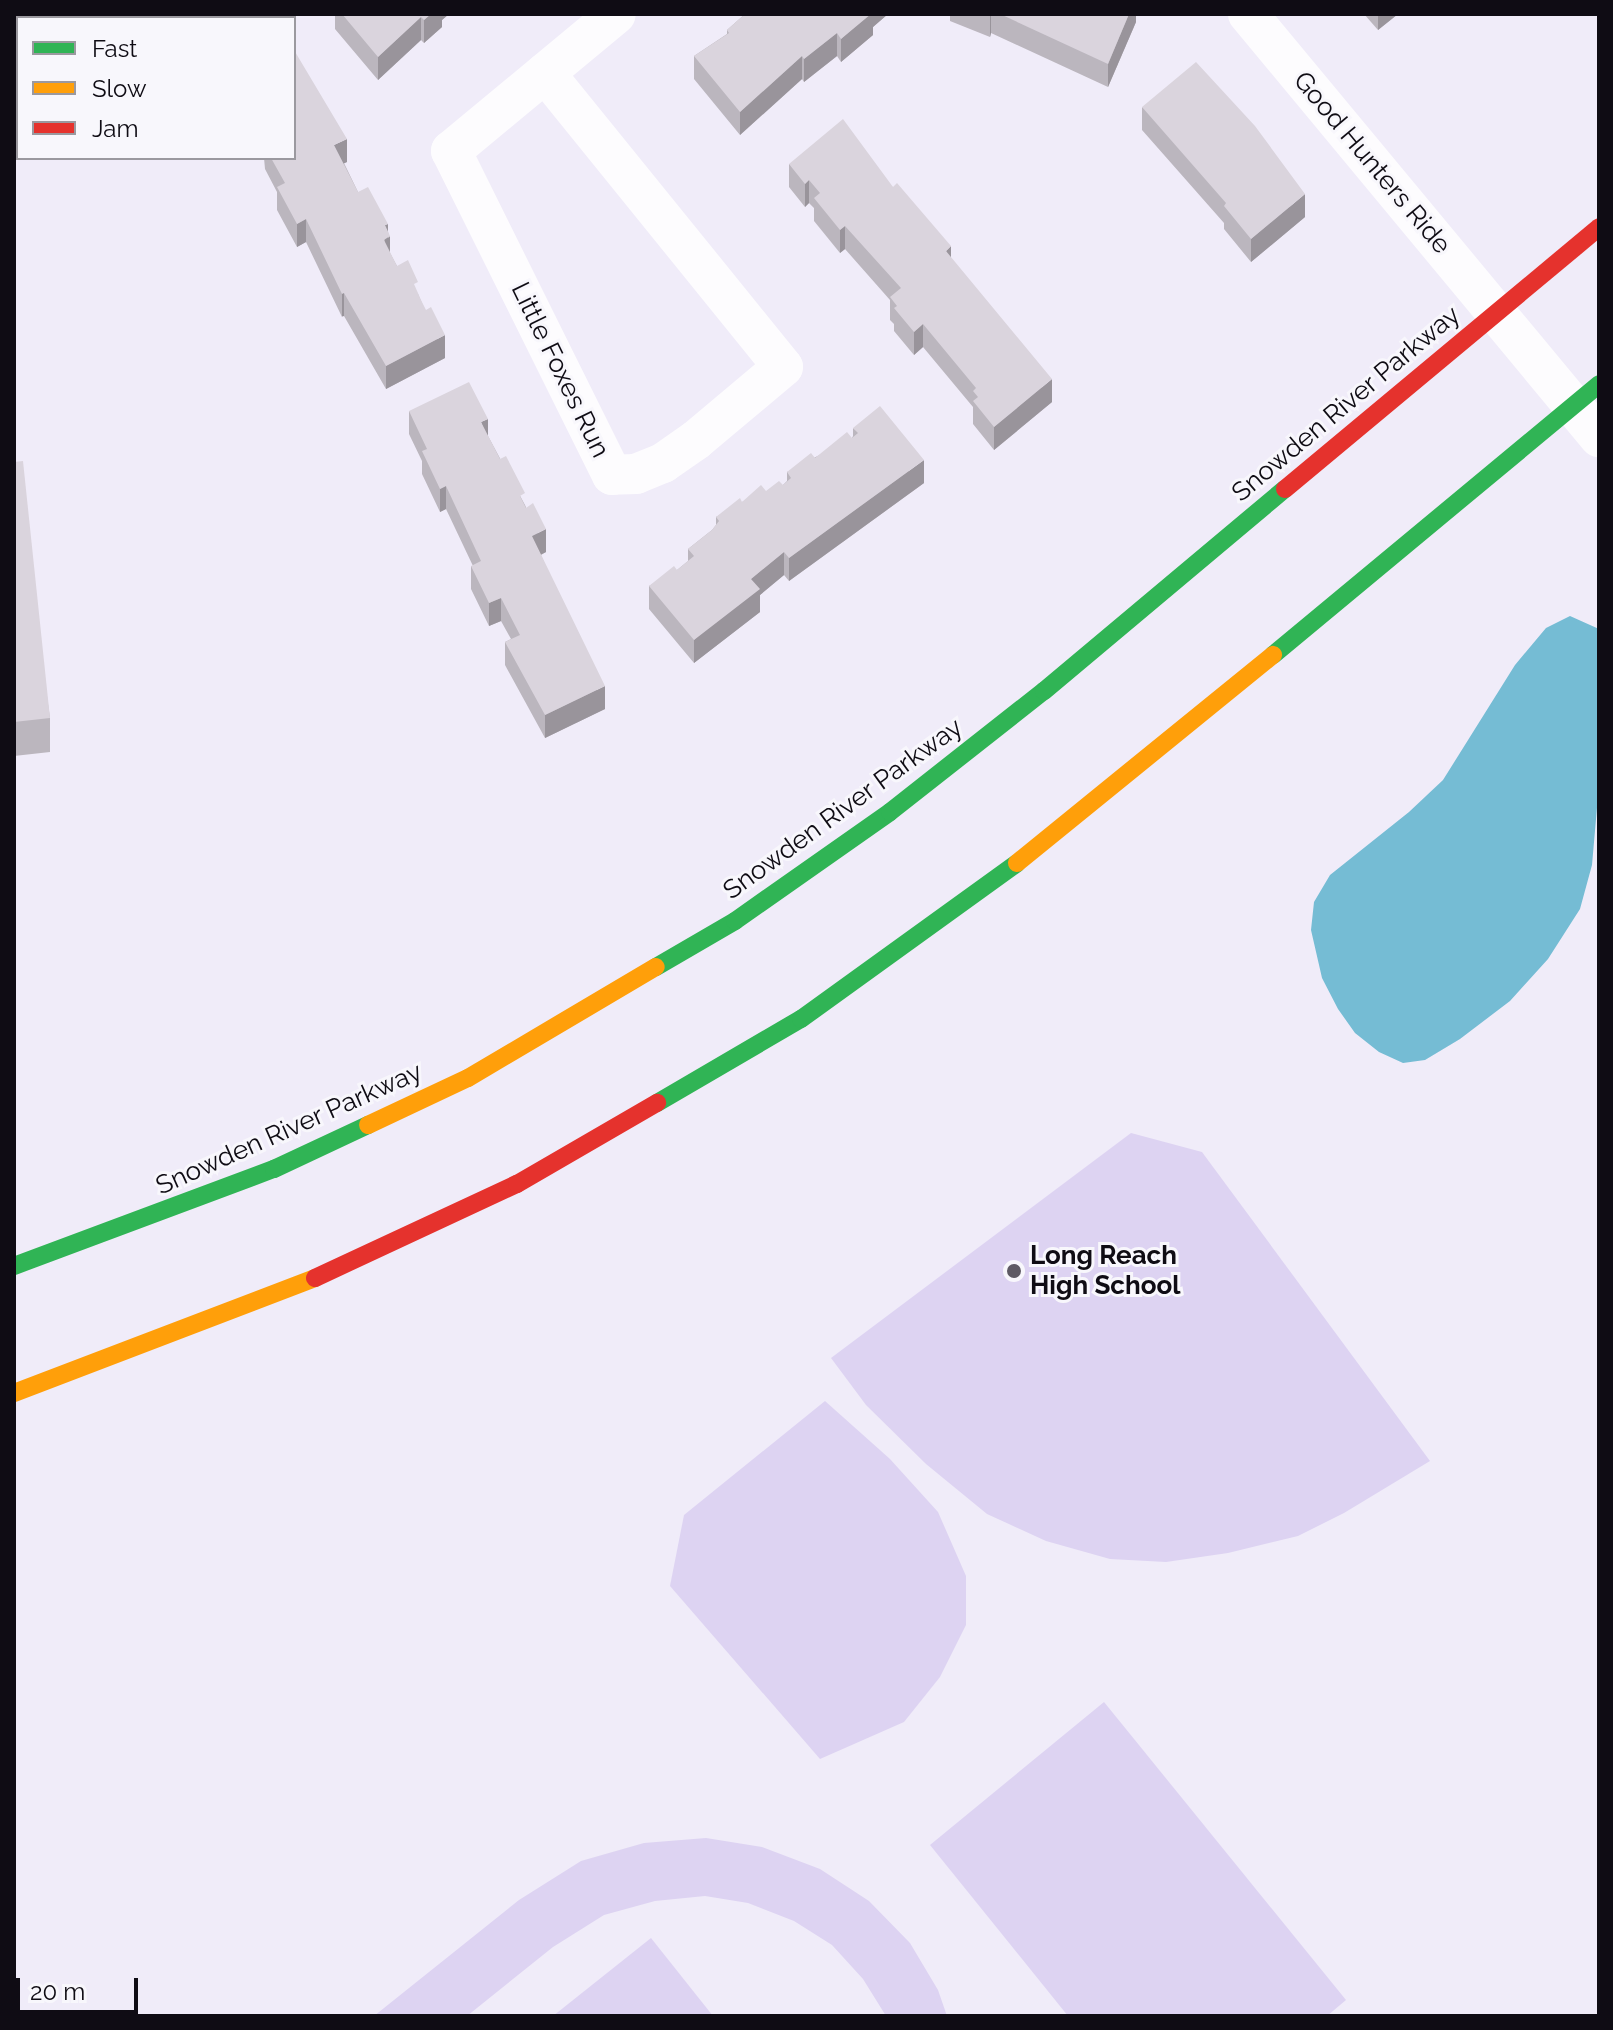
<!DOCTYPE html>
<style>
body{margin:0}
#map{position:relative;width:1613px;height:2030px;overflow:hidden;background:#f0ecf9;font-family:Raleway,sans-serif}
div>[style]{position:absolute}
.green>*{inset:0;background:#ddd3f2}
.water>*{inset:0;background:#75bcd4}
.street>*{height:40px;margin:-20px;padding:0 20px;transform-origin:20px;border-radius:20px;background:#fdfcfe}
.fast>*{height:18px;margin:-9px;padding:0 9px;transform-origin:9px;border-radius:9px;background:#30b455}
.slow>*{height:18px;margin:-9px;padding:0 9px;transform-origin:9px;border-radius:9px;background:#ff9f0a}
.jam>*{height:18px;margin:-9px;padding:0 9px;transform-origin:9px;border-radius:9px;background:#e5322d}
.wall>*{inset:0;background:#bbb6be}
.shaded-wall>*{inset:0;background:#99949b;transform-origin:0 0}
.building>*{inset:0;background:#dad4dd}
.dots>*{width:22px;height:22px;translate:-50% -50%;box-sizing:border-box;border:4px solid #f8f7fc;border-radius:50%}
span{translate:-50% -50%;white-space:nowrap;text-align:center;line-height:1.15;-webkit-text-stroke:6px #f8f7fc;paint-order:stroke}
.street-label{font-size:26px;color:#0f0c14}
.poi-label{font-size:26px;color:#0f0c14;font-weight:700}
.left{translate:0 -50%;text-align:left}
.frame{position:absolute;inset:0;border:16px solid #0f0c14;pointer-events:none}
.legend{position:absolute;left:16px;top:16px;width:280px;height:144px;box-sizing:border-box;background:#f8f7fc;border:2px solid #9b999f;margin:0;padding:10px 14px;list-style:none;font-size:24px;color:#0f0c14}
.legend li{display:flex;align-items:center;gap:16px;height:40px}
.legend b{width:40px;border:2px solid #9b999f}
.scale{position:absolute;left:16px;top:1978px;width:122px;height:36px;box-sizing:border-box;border:4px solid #0f0c14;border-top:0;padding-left:10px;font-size:24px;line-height:28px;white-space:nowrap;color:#0f0c14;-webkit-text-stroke:6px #f8f7fc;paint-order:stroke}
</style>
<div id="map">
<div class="green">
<div style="clip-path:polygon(1131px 1133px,1202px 1152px,1430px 1461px,1344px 1513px,1298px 1536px,1228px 1553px,1166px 1562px,1110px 1559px,1046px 1541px,987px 1514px,926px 1464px,866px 1405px,831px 1358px)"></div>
<div style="clip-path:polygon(825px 1401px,890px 1459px,938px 1512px,966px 1576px,966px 1625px,940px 1677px,904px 1722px,820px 1759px,670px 1586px,684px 1515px)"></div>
<div style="clip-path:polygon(1104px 1702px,1346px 2000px,1327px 2016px,1068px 2016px,930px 1845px)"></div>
<div style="clip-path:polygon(706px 1838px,762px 1847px,820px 1869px,869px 1901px,910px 1943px,938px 1990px,947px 2016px,886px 2016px,863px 1979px,832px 1945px,794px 1921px,748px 1903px,705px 1896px,655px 1901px,604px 1915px,553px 1947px,467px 2016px,374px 2016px,519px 1900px,581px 1861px,644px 1843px)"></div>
<div style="clip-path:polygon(651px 1938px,713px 2016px,553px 2016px)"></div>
</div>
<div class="water">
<div style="clip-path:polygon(1570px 616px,1599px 629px,1599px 785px,1592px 865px,1580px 909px,1548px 959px,1510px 1001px,1460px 1039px,1425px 1060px,1403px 1063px,1379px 1052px,1355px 1033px,1338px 1009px,1322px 978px,1311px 930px,1314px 902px,1330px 875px,1409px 812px,1443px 780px,1515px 665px,1546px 628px)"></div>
</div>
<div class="street">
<div style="left:1248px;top:14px;width:550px;rotate:50.31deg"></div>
<div style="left:545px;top:73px;width:378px;rotate:51deg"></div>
<div style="left:783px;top:367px;width:114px;rotate:140deg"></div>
<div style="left:696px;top:440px;width:40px;rotate:145.1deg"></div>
<div style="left:663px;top:463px;width:29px;rotate:158deg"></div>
<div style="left:636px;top:474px;width:24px;rotate:178deg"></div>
<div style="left:612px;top:475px;width:362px;rotate:-116.4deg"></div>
<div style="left:451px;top:151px;width:214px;rotate:-39.7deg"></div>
</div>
<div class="fast">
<div style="left:1273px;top:655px;width:424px;rotate:-39.7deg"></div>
<div style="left:656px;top:967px;width:91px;rotate:-30.2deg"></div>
<div style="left:735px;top:921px;width:189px;rotate:-35.1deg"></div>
<div style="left:890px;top:812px;width:196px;rotate:-38.2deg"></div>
<div style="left:1044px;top:691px;width:314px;rotate:-40deg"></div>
<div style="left:657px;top:1103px;width:167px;rotate:-30.3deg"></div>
<div style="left:801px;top:1019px;width:266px;rotate:-35.8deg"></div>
<div style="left:14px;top:1266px;width:278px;rotate:-20.5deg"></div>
<div style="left:274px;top:1169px;width:104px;rotate:-25.1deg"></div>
</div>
<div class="slow">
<div style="left:1017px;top:863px;width:330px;rotate:-39.1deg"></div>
<div style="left:368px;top:1125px;width:110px;rotate:-25.2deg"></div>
<div style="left:468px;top:1078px;width:218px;rotate:-30.6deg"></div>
<div style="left:14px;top:1393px;width:322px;rotate:-20.9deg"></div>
</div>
<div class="jam">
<div style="left:1285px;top:489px;width:409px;rotate:-39.8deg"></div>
<div style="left:315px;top:1278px;width:223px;rotate:-25deg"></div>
<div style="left:517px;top:1184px;width:162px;rotate:-30.1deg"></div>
</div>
<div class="wall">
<div style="clip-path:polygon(335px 14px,449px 14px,442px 20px,442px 27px,424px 43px,421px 40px,378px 80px,335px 29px)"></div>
<div style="clip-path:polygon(745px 14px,888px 14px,873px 27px,873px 35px,841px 62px,837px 56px,804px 82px,802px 79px,740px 135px,694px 79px,694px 56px,727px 34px,727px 30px)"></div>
<div style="clip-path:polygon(950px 14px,1136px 14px,1136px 22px,1108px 87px,991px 33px,990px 37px,950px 21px)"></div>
<div style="clip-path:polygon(1364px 14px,1398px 14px,1378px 30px)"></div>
<div style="clip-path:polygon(1142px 107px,1305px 217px,1251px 262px,1224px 229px,1224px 223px,1142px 130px)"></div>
<div style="clip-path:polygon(264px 158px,294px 158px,347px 162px,344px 163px,358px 192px,388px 231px,390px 253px,397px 266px,418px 294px,445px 358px,386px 389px,344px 316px,342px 317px,306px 242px,297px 247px,277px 210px,277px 192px,265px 169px)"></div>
<div style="clip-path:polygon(789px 164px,893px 187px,951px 258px,1052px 402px,994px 450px,973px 424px,973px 407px,923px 347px,914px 355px,894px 331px,894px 324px,890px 320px,890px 300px,845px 249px,840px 253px,814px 221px,814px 208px,809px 203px,805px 207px,789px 187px)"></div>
<div style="clip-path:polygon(409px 411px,488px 436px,525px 505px,546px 552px,541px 555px,605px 709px,545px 738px,505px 665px,505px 642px,511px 639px,501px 621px,489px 626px,471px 589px,471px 566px,473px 566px,446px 509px,440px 512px,422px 474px,422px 461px,409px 434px)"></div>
<div style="clip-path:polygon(853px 428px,924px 483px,789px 581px,784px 575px,760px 595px,760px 612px,694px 663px,649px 609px,649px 586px,677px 570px,688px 561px,688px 549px,712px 530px,716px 525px,716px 517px,742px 502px,783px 485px,787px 481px,787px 472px,852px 438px,853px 436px)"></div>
<div style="clip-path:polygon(14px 462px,50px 718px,50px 752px,14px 756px)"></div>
</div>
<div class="shaded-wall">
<div style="clip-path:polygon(431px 14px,449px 14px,442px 20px,442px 27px,424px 43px,424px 20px)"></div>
<div style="clip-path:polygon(869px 14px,888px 14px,873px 27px,873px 35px,841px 62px,841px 39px)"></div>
<div style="clip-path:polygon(990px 14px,991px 14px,991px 33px,990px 37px)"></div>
<div style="clip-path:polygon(1129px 14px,1136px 14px,1136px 22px,1108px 87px,1108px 64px)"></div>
<div style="clip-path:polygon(1378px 14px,1398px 14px,1378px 30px)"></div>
<div style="clip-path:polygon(421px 17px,421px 40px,378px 80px,378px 57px)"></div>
<div style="clip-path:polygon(837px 33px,837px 56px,804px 82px,804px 59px)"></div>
<div style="clip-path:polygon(802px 56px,802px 79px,740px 135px,740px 112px)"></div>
<div style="clip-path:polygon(347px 139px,347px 162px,334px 168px,334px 145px)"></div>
<div style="clip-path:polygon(809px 180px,809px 203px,805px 207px,805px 184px)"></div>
<div style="clip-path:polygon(1305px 194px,1305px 217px,1251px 262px,1251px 239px)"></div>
<div style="clip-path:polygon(306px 219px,306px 242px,297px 247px,297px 224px)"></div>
<div style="clip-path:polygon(388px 224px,388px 238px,390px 236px,390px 259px,384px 263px,385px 225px)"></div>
<div style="clip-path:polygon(845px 226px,845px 249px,840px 253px,840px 230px)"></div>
<div style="clip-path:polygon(951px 246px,951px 269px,946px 251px)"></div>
<div style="left:344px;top:293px;width:23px;height:2px;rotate:90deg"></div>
<div style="clip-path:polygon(923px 324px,923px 347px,914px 355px,914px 332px)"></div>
<div style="clip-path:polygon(445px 335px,445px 358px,386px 389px,386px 366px)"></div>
<div style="clip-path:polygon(1052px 379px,1052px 402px,994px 450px,994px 427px)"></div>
<div style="clip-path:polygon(488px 419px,488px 442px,481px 422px)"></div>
<div style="clip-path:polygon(924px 460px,924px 483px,789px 581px,789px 558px)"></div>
<div style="clip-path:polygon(446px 486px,446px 509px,440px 512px,440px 489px)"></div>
<div style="clip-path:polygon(546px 529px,546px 552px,532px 559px,532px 536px)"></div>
<div style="clip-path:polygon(784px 552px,784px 575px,760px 595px,760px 612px,694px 663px,694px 640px,751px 579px)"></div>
<div style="clip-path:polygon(501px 598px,501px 621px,489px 626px,489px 603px)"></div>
<div style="clip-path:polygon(605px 686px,605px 709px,545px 738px,545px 715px)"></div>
</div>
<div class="building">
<div style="clip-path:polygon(342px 14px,431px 14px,424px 20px,421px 17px,378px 57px)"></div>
<div style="clip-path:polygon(745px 14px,871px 14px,841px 39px,837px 33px,804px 59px,802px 56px,740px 112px,694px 56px,729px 33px,727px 30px)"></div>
<div style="clip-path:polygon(1000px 14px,1129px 14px,1108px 64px)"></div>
<div style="clip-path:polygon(294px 50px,347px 139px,334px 145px,358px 192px,368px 187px,388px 224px,385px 225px,390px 236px,384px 240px,397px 266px,408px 260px,418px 282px,414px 284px,421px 300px,426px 310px,431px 307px,445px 335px,386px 366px,344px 293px,342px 294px,306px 219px,297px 224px,277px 187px,285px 183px,271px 158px,294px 158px)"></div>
<div style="clip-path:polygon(1196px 62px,1255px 126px,1305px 194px,1251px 239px,1224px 206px,1226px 203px,1142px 107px)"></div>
<div style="clip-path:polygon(843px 119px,893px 187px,897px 183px,951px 246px,946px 251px,1052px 379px,994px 427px,973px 401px,978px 397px,973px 391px,976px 388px,923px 324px,914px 332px,894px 308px,897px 306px,890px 297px,901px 288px,845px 226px,840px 230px,814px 198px,820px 193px,809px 180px,805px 184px,789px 164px)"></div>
<div style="clip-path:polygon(469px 382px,488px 419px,481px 422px,500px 459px,506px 456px,525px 493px,520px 496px,526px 508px,533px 503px,546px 529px,532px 536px,605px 686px,545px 715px,505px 642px,520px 635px,501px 598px,489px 603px,471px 566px,481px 561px,446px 486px,440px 489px,422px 451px,427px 449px,409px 411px)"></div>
<div style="clip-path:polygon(880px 406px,924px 460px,789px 558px,784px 552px,751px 579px,760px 589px,694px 640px,649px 586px,674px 566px,677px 570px,694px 556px,688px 549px,712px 530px,719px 521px,716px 517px,740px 498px,742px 502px,761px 485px,766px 491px,779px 481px,783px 485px,791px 478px,787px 472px,811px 453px,815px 458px,847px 432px,852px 438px,858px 433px,853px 428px)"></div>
<div style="clip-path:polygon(23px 461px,50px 718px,14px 722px,14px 462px)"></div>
</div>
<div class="dots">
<div style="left:1014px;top:1271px;background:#5e5a64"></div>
</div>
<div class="street-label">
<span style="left:1372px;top:163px;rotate:50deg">Good Hunters Ride</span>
<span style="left:560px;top:370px;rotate:64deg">Little Foxes Run</span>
<span style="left:1346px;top:404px;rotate:-40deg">Snowden River Parkway</span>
<span style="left:843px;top:809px;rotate:-36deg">Snowden River Parkway</span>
<span style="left:289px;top:1129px;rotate:-24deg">Snowden River Parkway</span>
</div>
<div class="poi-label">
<span class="left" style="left:1030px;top:1271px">Long Reach<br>High School</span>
</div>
<div class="frame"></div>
<ul class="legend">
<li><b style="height:10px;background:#30b455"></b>Fast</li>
<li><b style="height:10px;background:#ff9f0a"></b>Slow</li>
<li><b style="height:10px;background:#e5322d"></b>Jam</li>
</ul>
<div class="scale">20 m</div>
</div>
